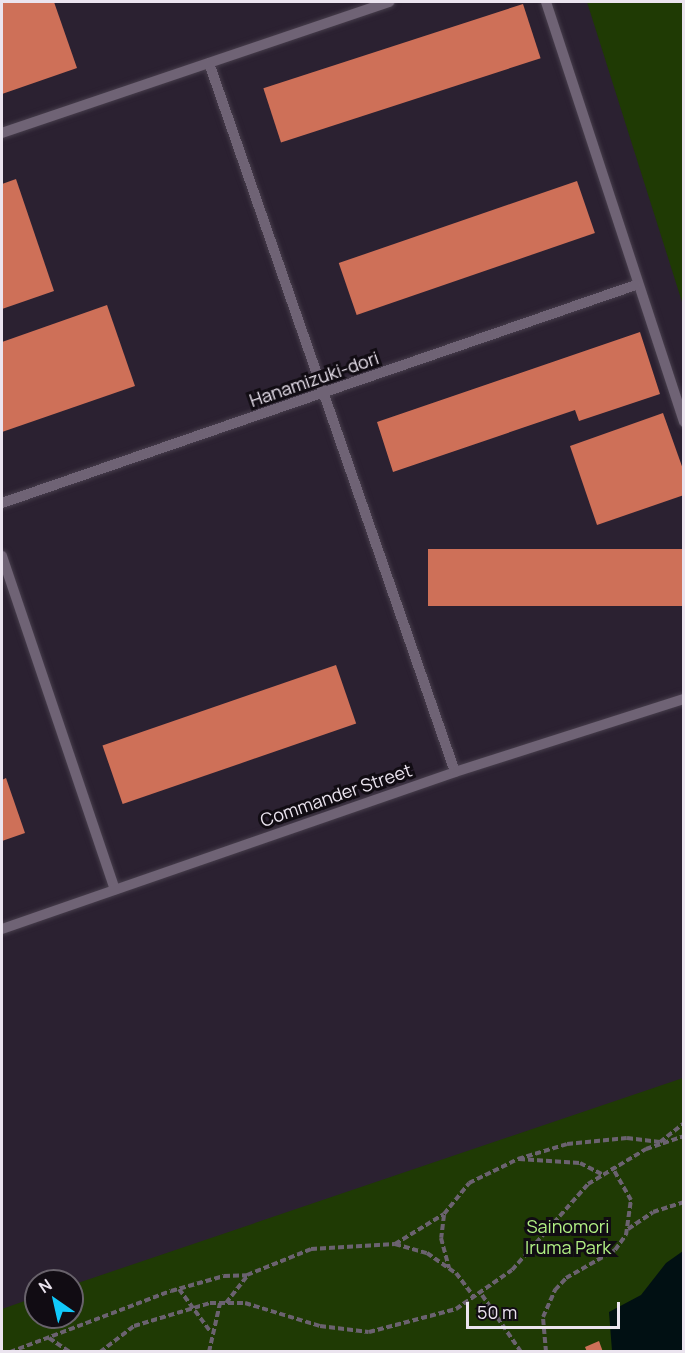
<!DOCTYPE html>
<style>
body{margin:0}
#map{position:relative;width:685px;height:1353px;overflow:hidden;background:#2b2131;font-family:Manrope,sans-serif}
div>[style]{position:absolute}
.green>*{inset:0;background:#1f3a04}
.water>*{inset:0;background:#011013}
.building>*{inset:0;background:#ce7058;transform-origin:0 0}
.path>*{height:4px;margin-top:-2px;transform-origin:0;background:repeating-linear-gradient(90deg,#6b6270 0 6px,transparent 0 9px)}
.roads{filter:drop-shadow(0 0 2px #473e4c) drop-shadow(0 0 2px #473e4c)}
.lane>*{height:10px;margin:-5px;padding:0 5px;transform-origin:5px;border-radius:5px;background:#6f6375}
span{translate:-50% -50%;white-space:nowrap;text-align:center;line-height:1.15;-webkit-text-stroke:6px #110c13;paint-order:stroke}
.street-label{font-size:18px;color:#ebe4ef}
.park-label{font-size:18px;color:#b1f084}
.frame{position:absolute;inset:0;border:3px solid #ebe4ef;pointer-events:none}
.north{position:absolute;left:24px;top:1269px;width:60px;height:60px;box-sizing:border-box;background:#110c13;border:2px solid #68626b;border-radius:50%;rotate:326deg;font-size:16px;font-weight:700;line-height:24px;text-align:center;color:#ebe4ef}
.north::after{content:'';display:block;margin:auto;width:21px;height:27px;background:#11cafb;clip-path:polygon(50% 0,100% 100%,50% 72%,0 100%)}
.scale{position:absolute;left:466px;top:1302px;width:154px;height:27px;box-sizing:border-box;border:3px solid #ebe4ef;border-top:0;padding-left:8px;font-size:18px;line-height:21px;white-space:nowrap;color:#ebe4ef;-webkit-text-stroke:4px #110c13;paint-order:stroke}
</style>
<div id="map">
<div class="green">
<div style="clip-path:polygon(587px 2px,683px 2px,683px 305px)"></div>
<div style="clip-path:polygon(683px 1078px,683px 1351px,2px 1351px,2px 1309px,36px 1297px,36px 1317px,72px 1317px,72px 1285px)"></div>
</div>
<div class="water">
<div style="clip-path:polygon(683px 1251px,683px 1351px,612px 1351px,609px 1312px,641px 1295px,666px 1263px)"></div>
</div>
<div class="building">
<div style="clip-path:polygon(2px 2px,54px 2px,77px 68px,2px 94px)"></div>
<div style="left:523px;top:4px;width:57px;height:273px;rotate:72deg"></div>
<div style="clip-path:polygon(16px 179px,54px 291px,2px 309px,2px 184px)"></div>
<div style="left:577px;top:181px;width:55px;height:252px;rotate:71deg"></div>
<div style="clip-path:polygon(107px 305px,135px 386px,2px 432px,2px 342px)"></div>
<div style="clip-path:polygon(640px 332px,660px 394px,579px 421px,575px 410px,393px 472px,377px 422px)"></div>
<div style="clip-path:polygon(663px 413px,684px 472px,684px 495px,597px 525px,570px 446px)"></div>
<div style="left:684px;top:549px;width:57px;height:256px;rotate:90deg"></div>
<div style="left:336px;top:665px;width:62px;height:247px;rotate:71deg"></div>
<div style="clip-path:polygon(6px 778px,25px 833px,2px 841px,2px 780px)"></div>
<div style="clip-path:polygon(599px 1341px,603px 1352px,587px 1352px,585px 1347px)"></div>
</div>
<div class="path">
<div style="left:519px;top:1159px;width:61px;rotate:3.8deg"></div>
<div style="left:580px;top:1163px;width:25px;rotate:27deg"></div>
<div style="left:444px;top:1215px;width:23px;rotate:97deg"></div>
<div style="left:441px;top:1238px;width:31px;rotate:75deg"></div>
<div style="left:628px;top:1229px;width:30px;rotate:-34deg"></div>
<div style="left:653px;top:1212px;width:33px;rotate:-18deg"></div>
<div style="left:395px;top:1244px;width:33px;rotate:16deg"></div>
<div style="left:427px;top:1253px;width:35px;rotate:35deg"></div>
<div style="left:456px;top:1273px;width:31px;rotate:53deg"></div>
<div style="left:179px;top:1289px;width:52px;rotate:53.6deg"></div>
<div style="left:482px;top:1295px;width:69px;rotate:55.6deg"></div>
<div style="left:226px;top:1303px;width:34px;rotate:-52deg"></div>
<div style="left:49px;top:1338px;width:25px;rotate:34deg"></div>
<div style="left:10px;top:1352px;width:172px;rotate:-20.8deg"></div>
<div style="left:171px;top:1291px;width:55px;rotate:-15.8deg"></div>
<div style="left:224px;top:1276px;width:23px;rotate:-2deg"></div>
<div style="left:247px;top:1275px;width:69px;rotate:-22.1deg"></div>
<div style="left:311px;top:1249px;width:84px;rotate:-3.4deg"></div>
<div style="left:395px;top:1244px;width:57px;rotate:-31.5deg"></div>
<div style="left:444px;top:1214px;width:40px;rotate:-51deg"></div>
<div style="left:469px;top:1183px;width:55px;rotate:-26.1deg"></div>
<div style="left:518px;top:1159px;width:51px;rotate:-17deg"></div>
<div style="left:567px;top:1144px;width:60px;rotate:-5.7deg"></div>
<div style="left:627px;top:1138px;width:33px;rotate:7deg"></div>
<div style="left:660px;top:1142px;width:31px;rotate:-38deg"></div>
<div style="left:100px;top:1352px;width:43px;rotate:-37.4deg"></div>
<div style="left:134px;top:1326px;width:79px;rotate:-16.8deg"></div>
<div style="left:210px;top:1303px;width:35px"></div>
<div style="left:245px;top:1303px;width:78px;rotate:17deg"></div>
<div style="left:320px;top:1326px;width:49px;rotate:7deg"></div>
<div style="left:369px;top:1332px;width:90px;rotate:-14.8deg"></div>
<div style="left:456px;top:1309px;width:68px;rotate:-34.9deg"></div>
<div style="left:512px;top:1270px;width:115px;rotate:-48.5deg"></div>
<div style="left:588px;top:1184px;width:68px;rotate:-31.1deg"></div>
<div style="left:646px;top:1149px;width:40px;rotate:-18.9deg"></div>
<div style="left:209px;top:1352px;width:50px;rotate:-77.3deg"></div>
<div style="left:546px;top:1352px;width:35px;rotate:-95deg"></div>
<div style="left:543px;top:1317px;width:30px;rotate:-66deg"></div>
<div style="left:555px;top:1290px;width:16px;rotate:-47deg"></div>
<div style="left:566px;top:1278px;width:56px;rotate:-29.7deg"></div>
<div style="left:615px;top:1250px;width:19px;rotate:-54deg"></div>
<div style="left:626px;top:1235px;width:35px;rotate:-82deg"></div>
<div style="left:631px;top:1200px;width:38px;rotate:-120deg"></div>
</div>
<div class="roads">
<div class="lane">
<div style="left:546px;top:2px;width:442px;rotate:71.8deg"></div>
<div style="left:209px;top:63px;width:750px;rotate:70.86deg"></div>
<div style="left:2px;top:133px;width:409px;rotate:-18.7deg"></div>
<div style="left:2px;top:503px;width:670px;rotate:-18.98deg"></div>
<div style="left:2px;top:556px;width:352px;rotate:71.3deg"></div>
<div style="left:2px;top:929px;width:479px;rotate:-19.1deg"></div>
<div style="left:455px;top:772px;width:240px;rotate:-17.7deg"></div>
</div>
</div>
<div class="street-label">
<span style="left:314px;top:379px;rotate:-19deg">Hanamizuki-dori</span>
<span style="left:336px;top:795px;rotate:-19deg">Commander Street</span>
</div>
<div class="park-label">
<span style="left:568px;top:1237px">Sainomori<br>Iruma Park</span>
</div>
<div class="frame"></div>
<div class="north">N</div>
<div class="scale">50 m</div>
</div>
